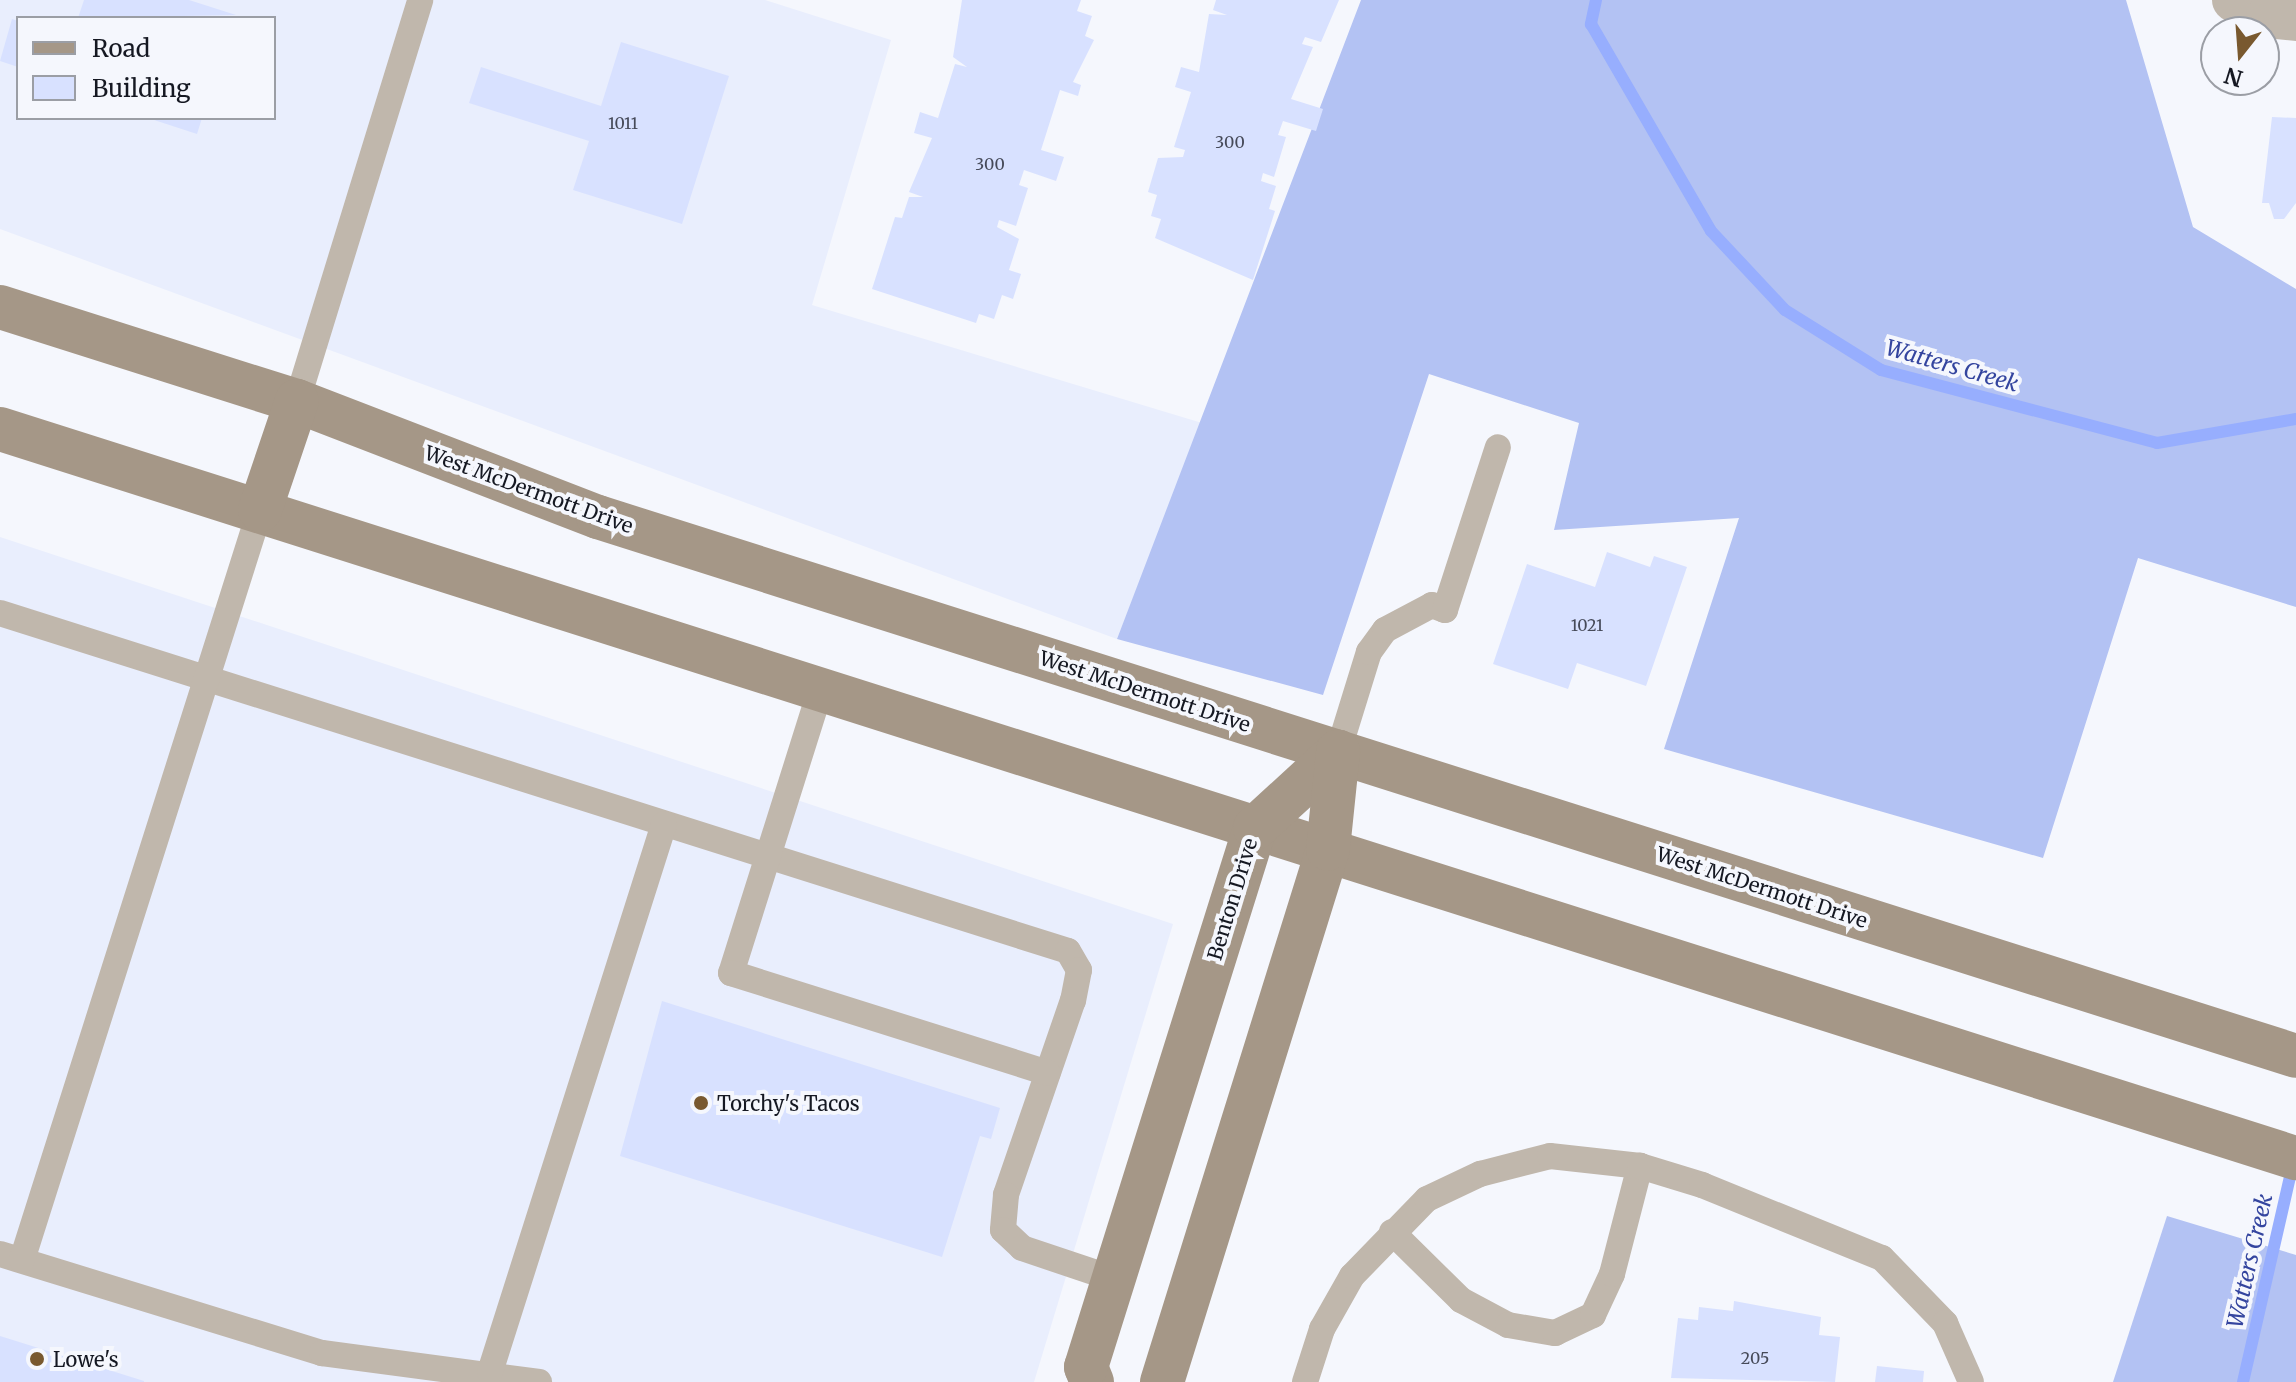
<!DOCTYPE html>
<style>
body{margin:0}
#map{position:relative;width:2296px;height:1382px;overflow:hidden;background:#f5f7fd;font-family:Merriweather,serif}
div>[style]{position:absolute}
.built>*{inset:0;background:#e9eefd}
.forest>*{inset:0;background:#b3c2f3}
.stream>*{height:12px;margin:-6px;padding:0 6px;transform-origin:6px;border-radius:6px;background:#97aefe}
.building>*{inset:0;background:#d8e1ff}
.lane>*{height:26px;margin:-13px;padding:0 13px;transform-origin:13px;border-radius:13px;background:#c0b7ac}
.street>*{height:44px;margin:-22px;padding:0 22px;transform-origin:22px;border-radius:22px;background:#c0b7ac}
.secondary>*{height:44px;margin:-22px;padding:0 22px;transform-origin:22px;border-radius:22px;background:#a59787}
.dots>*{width:22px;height:22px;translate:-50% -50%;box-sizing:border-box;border:4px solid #f5f7fd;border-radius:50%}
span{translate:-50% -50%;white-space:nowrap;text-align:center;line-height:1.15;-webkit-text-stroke:8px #f5f7fd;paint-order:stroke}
.number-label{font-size:16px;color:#464a59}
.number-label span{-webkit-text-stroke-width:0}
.street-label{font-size:20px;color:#151822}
.poi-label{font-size:20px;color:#151822}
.left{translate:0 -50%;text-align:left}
.water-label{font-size:22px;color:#34459f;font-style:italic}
.legend{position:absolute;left:16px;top:16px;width:260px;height:104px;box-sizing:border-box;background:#f5f7fd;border:2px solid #9b9ea5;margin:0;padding:10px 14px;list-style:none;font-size:24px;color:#151822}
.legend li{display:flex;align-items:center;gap:16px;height:40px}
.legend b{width:40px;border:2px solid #9b9ea5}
.north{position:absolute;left:2200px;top:16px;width:80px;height:80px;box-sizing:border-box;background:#f5f7fd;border:2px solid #9b9ea5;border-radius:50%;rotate:197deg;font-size:22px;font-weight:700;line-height:32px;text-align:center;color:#151822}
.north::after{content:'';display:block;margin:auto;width:28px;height:36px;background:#79592f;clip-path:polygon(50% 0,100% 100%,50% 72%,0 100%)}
</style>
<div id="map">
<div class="built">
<div style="clip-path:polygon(evenodd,0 0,765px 0,891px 40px,812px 305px,1202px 423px,1117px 639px,0 229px,0 0,18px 18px,274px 18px,274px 118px,18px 118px,18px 18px)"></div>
<div style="clip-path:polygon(0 537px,1173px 924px,1034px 1382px,0 1382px)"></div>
</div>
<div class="forest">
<div style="clip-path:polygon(1361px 0,2126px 0,2193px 227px,2296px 289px,2296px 607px,2138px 558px,2043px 858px,1664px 749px,1739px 518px,1554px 530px,1579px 423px,1429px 374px,1323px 695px,1117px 639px)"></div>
<div style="clip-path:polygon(2167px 1216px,2296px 1255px,2296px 1382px,2113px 1382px)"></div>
</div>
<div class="stream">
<div style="left:1596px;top:0;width:25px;rotate:102deg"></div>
<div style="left:1591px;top:24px;width:239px;rotate:59.9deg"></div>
<div style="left:1711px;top:231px;width:108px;rotate:46.9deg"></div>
<div style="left:1785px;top:310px;width:113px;rotate:32deg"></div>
<div style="left:1881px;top:370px;width:285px;rotate:14.8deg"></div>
<div style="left:2157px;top:443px;width:141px;rotate:-9.8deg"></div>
<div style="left:2243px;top:1382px;width:225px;rotate:-77.1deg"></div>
</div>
<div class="building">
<div style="clip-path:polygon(84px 0,189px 0,236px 15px,78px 18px)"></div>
<div style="clip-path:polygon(962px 0,1081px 0,1077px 11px,1092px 16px,1085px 36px,1094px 40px,1073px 82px,1081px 85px,1078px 96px,1060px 90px,1041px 150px,1064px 157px,1056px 181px,1024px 170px,1019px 185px,1028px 188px,1016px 226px,999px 220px,997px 227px,1019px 239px,1009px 270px,1021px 274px,1013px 299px,1002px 295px,994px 319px,979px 314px,976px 323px,872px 289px,895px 217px,902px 218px,909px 197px,923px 197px,909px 192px,932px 138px,914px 133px,920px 112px,938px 118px,955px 64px,967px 67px,953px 57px)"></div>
<div style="clip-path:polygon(1216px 0,1339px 0,1321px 42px,1305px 37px,1302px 44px,1313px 47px,1291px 99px,1323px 109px,1316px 131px,1283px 121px,1278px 135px,1286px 137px,1274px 177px,1263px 173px,1261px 181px,1276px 186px,1269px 209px,1275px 211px,1253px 280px,1155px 238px,1161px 219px,1151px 216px,1157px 195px,1148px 192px,1158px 158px,1183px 157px,1185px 150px,1174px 147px,1191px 92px,1175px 87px,1181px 67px,1199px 72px,1209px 14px,1227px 15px,1213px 10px)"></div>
<div style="clip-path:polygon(12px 19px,18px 21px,18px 67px,0 61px)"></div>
<div style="clip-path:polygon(621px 42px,729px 76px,682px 224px,573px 190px,589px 141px,469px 103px,481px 67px,601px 106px)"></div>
<div style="clip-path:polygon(2272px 117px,2296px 118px,2296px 203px,2284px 219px,2274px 219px,2269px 203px,2262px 203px)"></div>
<div style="clip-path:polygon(148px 118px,202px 118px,197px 134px)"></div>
<div style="clip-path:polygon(1607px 552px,1650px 567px,1654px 556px,1687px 567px,1646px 686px,1577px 663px,1568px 689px,1493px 664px,1527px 564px,1595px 587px)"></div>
<div style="clip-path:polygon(662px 1001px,1000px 1108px,991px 1139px,980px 1136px,942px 1257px,620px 1156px)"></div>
<div style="clip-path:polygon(1734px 1301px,1821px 1317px,1819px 1335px,1840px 1337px,1835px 1382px,1671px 1378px,1678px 1318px,1698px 1320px,1699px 1307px,1733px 1311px)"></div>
<div style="clip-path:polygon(0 1336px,144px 1381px,144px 1382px,0 1382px)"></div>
<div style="clip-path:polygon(1877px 1366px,1924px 1371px,1923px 1382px,1875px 1382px)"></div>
</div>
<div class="lane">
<div style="left:297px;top:401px;width:419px;rotate:-72.9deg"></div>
<div style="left:0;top:613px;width:1120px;rotate:17.56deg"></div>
<div style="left:1068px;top:951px;width:22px;rotate:60deg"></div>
<div style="left:1079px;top:970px;width:31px;rotate:101deg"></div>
<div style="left:1073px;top:1000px;width:206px;rotate:109deg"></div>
<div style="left:1006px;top:1195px;width:35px;rotate:95deg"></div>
<div style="left:1003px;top:1230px;width:26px;rotate:43deg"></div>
<div style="left:1022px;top:1248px;width:97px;rotate:18.6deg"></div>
<div style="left:821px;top:688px;width:299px;rotate:107.5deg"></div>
<div style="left:731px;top:973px;width:332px;rotate:17.5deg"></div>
<div style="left:1338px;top:752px;width:105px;rotate:-72.8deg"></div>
<div style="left:1369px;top:652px;width:27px;rotate:-54deg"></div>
<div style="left:1385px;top:630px;width:53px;rotate:-28deg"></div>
<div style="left:1432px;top:605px;width:14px;rotate:21deg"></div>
<div style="left:1445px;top:610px;width:171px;rotate:-72deg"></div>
<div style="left:1392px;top:1232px;width:97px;rotate:44.6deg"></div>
<div style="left:1461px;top:1300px;width:53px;rotate:28deg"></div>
<div style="left:1508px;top:1325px;width:48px;rotate:9.7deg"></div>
<div style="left:1555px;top:1333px;width:42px;rotate:-25.3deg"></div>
<div style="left:1593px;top:1315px;width:45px;rotate:-65.1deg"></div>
<div style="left:1612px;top:1274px;width:112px;rotate:-75.5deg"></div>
<div style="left:0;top:1254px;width:337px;rotate:17.1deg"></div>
<div style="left:322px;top:1353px;width:219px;rotate:7.6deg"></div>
<div style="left:22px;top:1260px;width:787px;rotate:-72.39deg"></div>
<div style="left:490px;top:1372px;width:575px;rotate:-72.38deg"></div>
<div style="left:1305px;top:1382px;width:56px;rotate:-72.2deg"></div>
<div style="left:1322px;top:1329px;width:61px;rotate:-60.5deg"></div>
<div style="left:1352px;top:1276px;width:107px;rotate:-45.8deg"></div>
<div style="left:1427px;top:1199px;width:59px;rotate:-25.3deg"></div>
<div style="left:1480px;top:1174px;width:72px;rotate:-14.4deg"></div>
<div style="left:1550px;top:1156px;width:91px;rotate:6.3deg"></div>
<div style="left:1640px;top:1166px;width:65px;rotate:17deg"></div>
<div style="left:1702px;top:1185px;width:194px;rotate:22.1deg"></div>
<div style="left:1882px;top:1258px;width:91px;rotate:45.9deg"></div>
<div style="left:1945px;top:1323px;width:64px;rotate:66.2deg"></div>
</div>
<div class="street">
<div style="left:2234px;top:0;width:38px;rotate:25deg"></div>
<div style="left:2268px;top:16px;width:28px;rotate:6deg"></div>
</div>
<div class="secondary">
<div style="left:0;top:307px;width:312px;rotate:17.6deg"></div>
<div style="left:297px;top:401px;width:323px;rotate:21.1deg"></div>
<div style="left:598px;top:517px;width:1781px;rotate:17.61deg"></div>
<div style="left:0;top:429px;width:2409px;rotate:17.62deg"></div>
<div style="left:260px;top:510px;width:115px;rotate:-71.3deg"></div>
<div style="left:1092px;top:1382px;width:16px;rotate:-112deg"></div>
<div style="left:1086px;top:1367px;width:565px;rotate:-72.59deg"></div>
<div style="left:1255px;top:828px;width:113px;rotate:-42.5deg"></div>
<div style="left:1162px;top:1382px;width:558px;rotate:-72.7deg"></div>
<div style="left:1328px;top:849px;width:98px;rotate:-84.1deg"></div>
</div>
<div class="dots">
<div style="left:701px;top:1103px;background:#79592f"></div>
<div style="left:37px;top:1359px;background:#79592f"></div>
</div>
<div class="number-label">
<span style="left:623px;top:123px">1011</span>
<span style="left:1230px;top:142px">300</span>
<span style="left:990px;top:164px">300</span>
<span style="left:1587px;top:625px">1021</span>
<span style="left:1755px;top:1358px">205</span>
</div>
<div class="street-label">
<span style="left:529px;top:489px;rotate:20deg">West McDermott Drive</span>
<span style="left:1145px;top:691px;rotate:18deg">West McDermott Drive</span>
<span style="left:1762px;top:887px;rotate:18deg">West McDermott Drive</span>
<span style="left:1232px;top:899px;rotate:-73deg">Benton Drive</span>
</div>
<div class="poi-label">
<span class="left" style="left:717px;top:1103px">Torchy's Tacos</span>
<span class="left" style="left:53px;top:1359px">Lowe's</span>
</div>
<div class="water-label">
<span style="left:1952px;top:366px;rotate:16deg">Watters Creek</span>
<span style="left:2250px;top:1261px;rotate:-77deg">Watters Creek</span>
</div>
<ul class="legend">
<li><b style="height:10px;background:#a59787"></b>Road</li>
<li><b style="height:22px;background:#d8e1ff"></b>Building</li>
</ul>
<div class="north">N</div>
</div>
